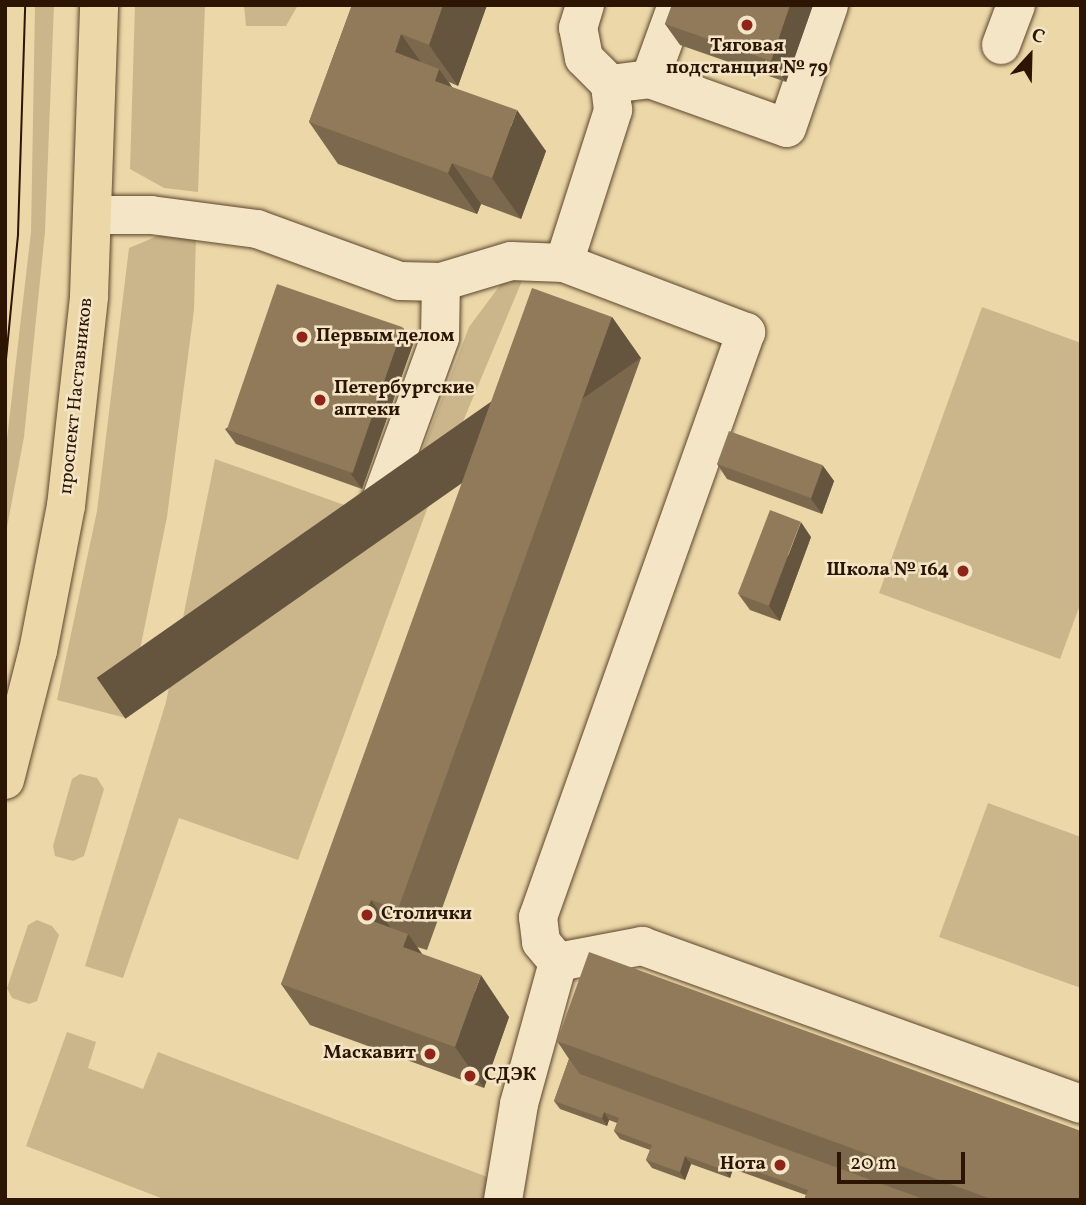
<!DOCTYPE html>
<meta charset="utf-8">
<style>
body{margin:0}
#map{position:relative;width:1086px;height:1205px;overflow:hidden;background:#ecd7a8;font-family:Vollkorn,serif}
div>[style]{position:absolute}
.green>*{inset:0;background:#cbb68c}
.roads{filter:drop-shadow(0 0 2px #5c462c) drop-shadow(0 0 2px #5c462c)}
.minor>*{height:38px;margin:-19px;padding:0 19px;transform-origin:19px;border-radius:19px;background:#f3e5c6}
.major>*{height:38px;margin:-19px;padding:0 19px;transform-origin:19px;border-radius:19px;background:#ecd7a8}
.tram>*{height:2px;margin:-1px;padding:0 1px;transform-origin:1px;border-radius:1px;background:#2c1503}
.wall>*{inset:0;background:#7c694d}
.shaded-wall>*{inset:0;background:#65553e;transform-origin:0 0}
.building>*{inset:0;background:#907a59;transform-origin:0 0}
.dots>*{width:19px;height:19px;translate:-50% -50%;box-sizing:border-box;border:4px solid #f3e5c6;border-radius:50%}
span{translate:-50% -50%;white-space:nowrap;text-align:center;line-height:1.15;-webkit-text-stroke:5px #f3e5c6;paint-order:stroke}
.poi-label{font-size:19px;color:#2c1503;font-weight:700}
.left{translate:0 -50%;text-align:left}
.right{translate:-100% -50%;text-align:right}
.street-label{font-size:19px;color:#2c1503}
.frame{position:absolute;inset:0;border:7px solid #2c1503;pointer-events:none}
.north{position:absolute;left:995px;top:21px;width:70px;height:70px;-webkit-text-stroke:5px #f3e5c6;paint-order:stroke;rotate:22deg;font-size:19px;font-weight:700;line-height:28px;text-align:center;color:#2c1503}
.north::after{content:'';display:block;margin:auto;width:24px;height:32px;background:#2c1503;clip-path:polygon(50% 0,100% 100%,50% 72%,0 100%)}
.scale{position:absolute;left:837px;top:1152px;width:128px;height:32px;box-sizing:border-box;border:4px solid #2c1503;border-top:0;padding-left:9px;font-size:21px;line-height:24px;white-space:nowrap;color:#2c1503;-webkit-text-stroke:5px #f3e5c6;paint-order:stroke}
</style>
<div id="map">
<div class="green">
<div style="clip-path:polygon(35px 5px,54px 5px,45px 232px,24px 437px,5px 538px,5px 456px,31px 232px)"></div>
<div style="clip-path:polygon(135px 5px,205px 5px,198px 192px,164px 188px,130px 169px)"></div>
<div style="clip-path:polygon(244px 5px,298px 5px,286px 26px,246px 26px)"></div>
<div style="clip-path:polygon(160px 235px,196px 236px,194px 310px,167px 517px,126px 718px,57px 700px,97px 511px,129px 248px)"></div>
<div style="clip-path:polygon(524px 276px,433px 493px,298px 860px,179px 818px,123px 978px,85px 966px,166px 702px,215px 459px,395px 523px,469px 327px,501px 284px)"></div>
<div style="clip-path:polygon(982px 307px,1081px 343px,1081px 602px,1060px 659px,879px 593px)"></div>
<div style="clip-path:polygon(80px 774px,97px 778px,104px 789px,84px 856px,73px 861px,55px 856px,53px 846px,72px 779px)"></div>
<div style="clip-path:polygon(988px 803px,1081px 837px,1081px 988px,939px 937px)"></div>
<div style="clip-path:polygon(37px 920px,52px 926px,59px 935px,37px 1001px,29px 1004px,12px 998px,7px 988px,28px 925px)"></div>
<div style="clip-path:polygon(67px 1032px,96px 1042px,88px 1068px,143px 1089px,158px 1052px,490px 1178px,486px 1200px,166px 1200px,26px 1146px)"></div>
</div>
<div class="roads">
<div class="minor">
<div style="left:1001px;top:45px;width:43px;rotate:-69.4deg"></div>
<div style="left:650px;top:79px;width:79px;rotate:-70deg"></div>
<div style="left:610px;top:84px;width:40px;rotate:-7.1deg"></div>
<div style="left:650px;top:79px;width:145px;rotate:19.7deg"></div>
<div style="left:787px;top:128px;width:130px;rotate:-71.1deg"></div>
<div style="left:93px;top:215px;width:58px"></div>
<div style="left:151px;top:215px;width:107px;rotate:7.5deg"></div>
<div style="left:257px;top:229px;width:152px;rotate:20deg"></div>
<div style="left:400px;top:281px;width:41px;rotate:1.4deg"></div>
<div style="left:441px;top:282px;width:73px;rotate:-16.7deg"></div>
<div style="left:511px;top:261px;width:53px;rotate:2.2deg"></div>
<div style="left:564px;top:263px;width:195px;rotate:20.8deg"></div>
<div style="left:746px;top:332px;width:621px;rotate:109.57deg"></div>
<div style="left:538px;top:917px;width:25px;rotate:83deg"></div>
<div style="left:541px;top:942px;width:26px;rotate:50deg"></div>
<div style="left:558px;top:962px;width:86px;rotate:-10.8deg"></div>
<div style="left:642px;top:946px;width:467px;rotate:19.8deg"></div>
<div style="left:564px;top:263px;width:161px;rotate:-72.2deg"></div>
<div style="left:613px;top:110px;width:26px;rotate:-97deg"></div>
<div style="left:610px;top:84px;width:37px;rotate:-135deg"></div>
<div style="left:584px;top:58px;width:31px;rotate:-101deg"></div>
<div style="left:578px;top:28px;width:24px;rotate:-73deg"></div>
<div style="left:378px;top:508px;width:181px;rotate:-70deg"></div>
<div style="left:440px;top:338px;width:56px;rotate:-89deg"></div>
<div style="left:503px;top:1200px;width:97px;rotate:-80.5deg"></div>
<div style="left:519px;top:1104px;width:147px;rotate:-74.6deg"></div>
</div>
<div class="major">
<div style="left:5px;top:780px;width:133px;rotate:-75.7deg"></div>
<div style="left:38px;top:651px;width:148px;rotate:-79.1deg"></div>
<div style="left:66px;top:506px;width:211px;rotate:-83.7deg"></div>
<div style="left:89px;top:296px;width:291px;rotate:-88deg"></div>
</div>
</div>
<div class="tram">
<div style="left:5px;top:370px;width:137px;rotate:-84.5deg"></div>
<div style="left:18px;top:234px;width:229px;rotate:-88.2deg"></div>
</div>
<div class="wall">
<div style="clip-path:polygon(352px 5px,487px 5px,458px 86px,449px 82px,452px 87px,546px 151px,521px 219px,481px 204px,477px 214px,338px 164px,309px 122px)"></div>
<div style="clip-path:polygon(672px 5px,813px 5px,786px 82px,680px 45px,665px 24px)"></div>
<div style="clip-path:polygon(612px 317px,641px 358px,427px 950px,417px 947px,422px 954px,509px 1017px,484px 1088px,310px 1025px,281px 984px)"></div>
<div style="clip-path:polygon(403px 328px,413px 344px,362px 489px,236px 444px,225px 429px)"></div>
<div style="clip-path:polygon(717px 464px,823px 466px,834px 481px,822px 514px,727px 479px)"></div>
<div style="clip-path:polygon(811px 537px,780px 621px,750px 610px,739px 595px)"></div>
<div style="clip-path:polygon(557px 1041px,1081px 1200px,804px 1200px,806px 1195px,733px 1169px,730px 1178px,691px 1164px,685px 1180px,652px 1168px,646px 1160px,650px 1150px,620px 1139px,614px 1131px,617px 1123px,609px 1120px,607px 1126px,560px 1109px,554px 1101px,569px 1059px)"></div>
</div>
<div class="shaded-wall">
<div style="clip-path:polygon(443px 5px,487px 5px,458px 86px,429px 45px)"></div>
<div style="clip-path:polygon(790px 5px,813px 5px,786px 82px,771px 61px)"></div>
<div style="clip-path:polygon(401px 34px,430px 75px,395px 52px)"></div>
<div style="clip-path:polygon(439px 69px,468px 110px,435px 81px)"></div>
<div style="clip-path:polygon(517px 110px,546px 151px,521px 219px,492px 178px)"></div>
<div style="clip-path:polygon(452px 163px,481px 204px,477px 214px,448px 173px)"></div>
<div style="left:612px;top:317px;width:50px;height:629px;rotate:55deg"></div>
<div style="clip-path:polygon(403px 328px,413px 344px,362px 489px,351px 474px)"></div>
<div style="clip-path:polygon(823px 466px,834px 481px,822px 514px,811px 499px)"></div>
<div style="clip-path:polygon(801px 522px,811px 537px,780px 621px,769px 606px)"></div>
<div style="clip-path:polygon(371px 900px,400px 941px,364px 918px)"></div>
<div style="clip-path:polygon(408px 934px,437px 975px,403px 947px)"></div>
<div style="clip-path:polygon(481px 975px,509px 1017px,484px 1088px,455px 1047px)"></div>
<div style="clip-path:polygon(604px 1112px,609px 1120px,607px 1126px,602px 1118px)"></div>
<div style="clip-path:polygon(685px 1156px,691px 1164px,685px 1180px,680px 1172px)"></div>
<div style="clip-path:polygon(728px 1161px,733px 1169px,730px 1178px,724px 1170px)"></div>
</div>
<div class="building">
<div style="clip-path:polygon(352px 5px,443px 5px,429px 45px,401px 34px,395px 52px,439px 69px,435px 81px,517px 110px,492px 178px,452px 163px,448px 173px,309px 122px)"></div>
<div style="clip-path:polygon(672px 5px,790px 5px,771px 61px,665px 24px)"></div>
<div style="left:277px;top:284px;width:133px;height:154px;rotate:19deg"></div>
<div style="clip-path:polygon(532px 288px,612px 317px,398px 909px,371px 900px,364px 918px,408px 934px,403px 947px,481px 975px,455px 1047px,281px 984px)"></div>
<div style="left:729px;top:431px;width:100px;height:35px;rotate:20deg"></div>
<div style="left:770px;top:510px;width:33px;height:90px;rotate:21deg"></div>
<div style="clip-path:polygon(589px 952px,1081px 1131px,1081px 1200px,994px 1200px,557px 1041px)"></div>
<div style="clip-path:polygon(569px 1059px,580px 1074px,926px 1200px,804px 1200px,808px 1190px,728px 1161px,724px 1170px,685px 1156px,680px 1172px,646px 1160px,652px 1145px,614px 1131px,619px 1118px,604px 1112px,602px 1118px,554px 1101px)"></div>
</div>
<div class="dots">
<div style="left:747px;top:25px;background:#8f2418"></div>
<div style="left:302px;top:337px;background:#8f2418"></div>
<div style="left:320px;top:400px;background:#8f2418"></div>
<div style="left:963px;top:571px;background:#8f2418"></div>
<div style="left:367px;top:915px;background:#8f2418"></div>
<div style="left:430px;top:1054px;background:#8f2418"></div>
<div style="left:470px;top:1076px;background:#8f2418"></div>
<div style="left:780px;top:1165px;background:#8f2418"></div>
</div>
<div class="poi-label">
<span style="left:747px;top:58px">Тяговая<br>подстанция № 79</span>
<span class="left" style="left:316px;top:337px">Первым делом</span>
<span class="left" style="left:334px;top:400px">Петербургские<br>аптеки</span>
<span class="right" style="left:949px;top:571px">Школа № 164</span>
<span class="left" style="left:381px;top:915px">Столички</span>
<span class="right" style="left:416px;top:1054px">Маскавит</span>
<span class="left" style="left:484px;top:1076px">СДЭК</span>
<span class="right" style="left:766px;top:1165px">Нота</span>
</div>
<div class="street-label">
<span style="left:77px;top:396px;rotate:-84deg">проспект Наставников</span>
</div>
<div class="frame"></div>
<div class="north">С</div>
<div class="scale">20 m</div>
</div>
